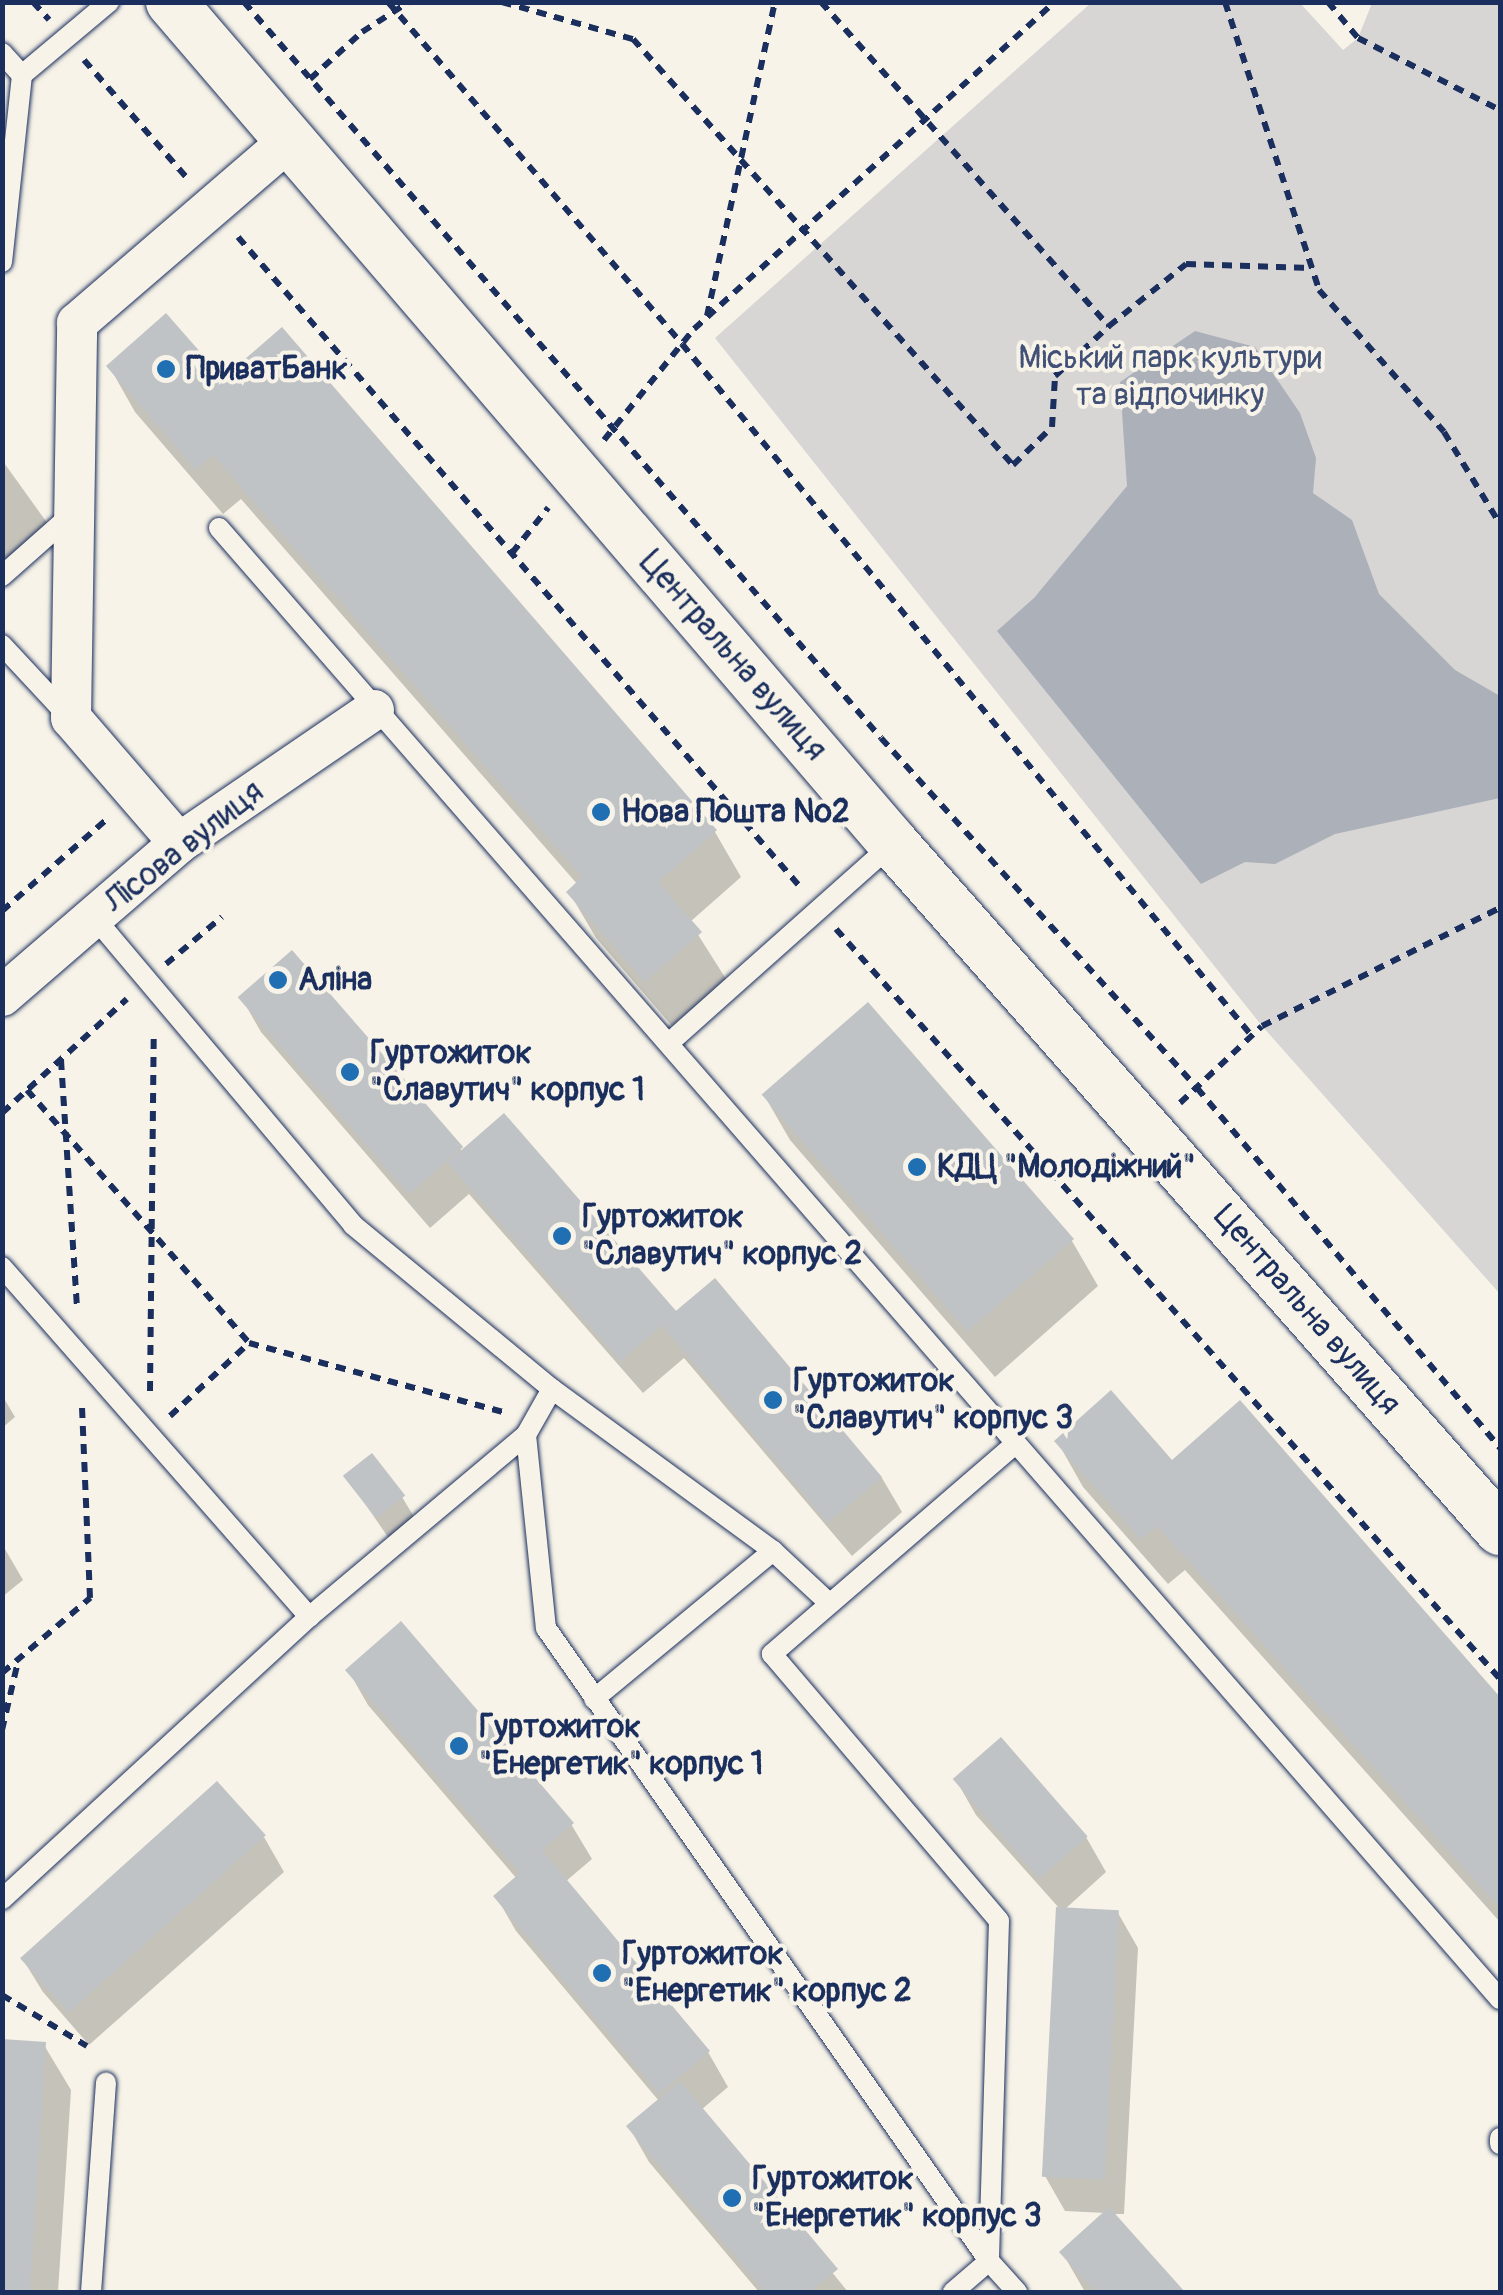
<!DOCTYPE html>
<meta charset="utf-8">
<style>
body{margin:0}
#map{position:relative;width:1503px;height:2295px;overflow:hidden;background:#f7f3e8;font-family:Pangolin,sans-serif}
div>[style]{position:absolute}
.green>*{inset:0;background:#d7d6d4}
.water>*{inset:0;background:#acb0b9}
.shadow>*{inset:0;background:#0003}
.building>*{inset:0;background:#c0c3c5;transform-origin:0 0}
.path>*{height:6px;margin-top:-3px;transform-origin:0;background:repeating-linear-gradient(90deg,#1b2f5e 0 10px,transparent 0 18px)}
.roads{filter:drop-shadow(0 0 2px #1b2f5e) drop-shadow(0 0 2px #1b2f5e)}
.service>*{height:20px;margin:-10px;padding:0 10px;transform-origin:10px;border-radius:10px;background:#f7f3e8}
.minor>*{height:40px;margin:-20px;padding:0 20px;transform-origin:20px;border-radius:20px;background:#f7f3e8}
.tertiary>*{height:50px;margin:-25px;padding:0 25px;transform-origin:25px;border-radius:25px;background:#f7f3e8}
.dots>*{width:28px;height:28px;translate:-50% -50%;box-sizing:border-box;border:5px solid #f7f3e8;border-radius:50%}
span{translate:-50% -50%;white-space:nowrap;text-align:center;line-height:1.15;-webkit-text-stroke:8px #f7f3e8;paint-order:stroke}
.park-label{font-size:32px;color:#415076}
.poi-label{font-size:32px;color:#1b2f5e;font-weight:700}
.left{translate:0 -50%;text-align:left}
.street-label{font-size:32px;color:#1b2f5e}
.frame{position:absolute;inset:0;border:5px solid #1b2f5e;pointer-events:none}
</style>
<div id="map">
<div class="green">
<div style="clip-path:polygon(1091px 3px,1300px 3px,1343px 50px,1358px 38px,1372px 3px,1500px 3px,1500px 1294px,1262px 1026px,715px 338px)"></div>
</div>
<div class="water">
<div style="clip-path:polygon(1195px 331px,1255px 347px,1300px 413px,1316px 458px,1313px 493px,1352px 520px,1379px 594px,1455px 670px,1500px 696px,1500px 798px,1335px 834px,1275px 864px,1245px 862px,1201px 884px,997px 631px,1034px 598px,1127px 486px,1120px 382px)"></div>
</div>
<div class="shadow">
<div style="clip-path:polygon(109px 366px,222px 381px,715px 832px,741px 877px,690px 922px,726px 979px,672px 1026px,596px 938px,569px 892px,578px 885px,241px 499px,223px 514px,135px 412px)"></div>
<div style="clip-path:polygon(2px 460px,58px 538px,2px 571px)"></div>
<div style="clip-path:polygon(241px 997px,460px 1149px,677px 1315px,715px 1281px,882px 1478px,902px 1512px,852px 1556px,684px 1358px,643px 1393px,469px 1194px,430px 1228px,261px 1032px)"></div>
<div style="clip-path:polygon(867px 1005px,1072px 1241px,1098px 1286px,995px 1377px,790px 1140px,764px 1095px)"></div>
<div style="clip-path:polygon(2px 1395px,15px 1417px,2px 1428px)"></div>
<div style="clip-path:polygon(1240px 1404px,1500px 1700px,1500px 1922px,1185px 1570px,1168px 1584px,1083px 1487px,1057px 1441px,1172px 1463px)"></div>
<div style="clip-path:polygon(346px 1476px,402px 1497px,416px 1520px,390px 1540px)"></div>
<div style="clip-path:polygon(2px 1544px,23px 1580px,2px 1597px)"></div>
<div style="clip-path:polygon(348px 1670px,571px 1824px,592px 1859px,565px 1882px,708px 2052px,728px 2087px,701px 2110px,848px 2292px,759px 2292px,649px 2162px,629px 2127px,659px 2101px,516px 1931px,496px 1896px,517px 1879px,368px 1705px)"></div>
<div style="clip-path:polygon(956px 1780px,1086px 1837px,1106px 1872px,1064px 1910px,1118px 1913px,1138px 1948px,1124px 2214px,1112px 2214px,1181px 2292px,1085px 2292px,1062px 2252px,1106px 2213px,1065px 2211px,1045px 2176px,1059px 1908px,976px 1815px)"></div>
<div style="clip-path:polygon(264px 1837px,284px 1872px,89px 2045px,43px 1992px,22px 1958px)"></div>
<div style="clip-path:polygon(2px 2042px,44px 2045px,71px 2090px,58px 2292px,2px 2292px)"></div>
</div>
<div class="building">
<div style="clip-path:polygon(166px 313px,223px 378px,282px 327px,717px 830px,658px 882px,702px 932px,645px 982px,566px 892px,582px 877px,213px 455px,196px 470px,106px 366px)"></div>
<div style="left:292px;top:950px;width:261px;height:72px;rotate:49deg"></div>
<div style="left:868px;top:1002px;width:314px;height:141px;rotate:49deg"></div>
<div style="left:504px;top:1113px;width:264px;height:75px;rotate:49deg"></div>
<div style="left:715px;top:1278px;width:260px;height:71px;rotate:50deg"></div>
<div style="clip-path:polygon(1111px 1390px,1172px 1460px,1240px 1400px,1500px 1697px,1500px 1908px,1157px 1526px,1141px 1540px,1054px 1441px)"></div>
<div style="left:372px;top:1453px;width:54px;height:37px;rotate:52deg"></div>
<div style="clip-path:polygon(401px 1621px,574px 1823px,542px 1850px,710px 2051px,659px 2094px,493px 1896px,520px 1873px,345px 1670px)"></div>
<div style="left:1001px;top:1737px;width:132px;height:64px;rotate:49deg"></div>
<div style="left:217px;top:1781px;width:73px;height:265px;rotate:48deg"></div>
<div style="left:1056px;top:1907px;width:63px;height:270px;rotate:3deg"></div>
<div style="clip-path:polygon(2px 2039px,46px 2042px,30px 2292px,2px 2292px)"></div>
<div style="clip-path:polygon(680px 2081px,838px 2269px,810px 2292px,765px 2292px,626px 2126px)"></div>
<div style="clip-path:polygon(1109px 2207px,1185px 2292px,1095px 2292px,1059px 2252px)"></div>
</div>
<div class="path">
<div style="left:33px;top:2px;width:24px;rotate:48deg"></div>
<div style="left:244px;top:2px;width:973px;rotate:49.12deg"></div>
<div style="left:881px;top:738px;width:472px;rotate:47.9deg"></div>
<div style="left:1197px;top:1088px;width:471px;rotate:49.9deg"></div>
<div style="left:388px;top:2px;width:451px;rotate:49.3deg"></div>
<div style="left:682px;top:344px;width:895px;rotate:50.53deg"></div>
<div style="left:502px;top:2px;width:136px;rotate:15.8deg"></div>
<div style="left:633px;top:39px;width:571px;rotate:48.27deg"></div>
<div style="left:1013px;top:465px;width:54px;rotate:-44.3deg"></div>
<div style="left:1052px;top:427px;width:51px;rotate:-86.6deg"></div>
<div style="left:1055px;top:376px;width:74px;rotate:-42.8deg"></div>
<div style="left:821px;top:2px;width:433px;rotate:48.4deg"></div>
<div style="left:1109px;top:326px;width:99px;rotate:-38.8deg"></div>
<div style="left:1186px;top:264px;width:125px;rotate:1.8deg"></div>
<div style="left:1225px;top:2px;width:303px;rotate:71.9deg"></div>
<div style="left:1319px;top:290px;width:189px;rotate:48.6deg"></div>
<div style="left:1444px;top:432px;width:108px;rotate:58.7deg"></div>
<div style="left:1328px;top:2px;width:47px;rotate:50.2deg"></div>
<div style="left:1358px;top:38px;width:159px;rotate:26.9deg"></div>
<div style="left:84px;top:60px;width:157px;rotate:48.9deg"></div>
<div style="left:310px;top:79px;width:70px;rotate:-42.1deg"></div>
<div style="left:362px;top:32px;width:56px;rotate:-32.6deg"></div>
<div style="left:238px;top:237px;width:862px;rotate:49.14deg"></div>
<div style="left:707px;top:316px;width:321px;rotate:-77.8deg"></div>
<div style="left:604px;top:440px;width:143px;rotate:-51deg"></div>
<div style="left:694px;top:329px;width:487px;rotate:-42.2deg"></div>
<div style="left:512px;top:553px;width:58px;rotate:-51.3deg"></div>
<div style="left:2px;top:911px;width:140px;rotate:-41.2deg"></div>
<div style="left:836px;top:929px;width:1002px;rotate:48.48deg"></div>
<div style="left:166px;top:964px;width:73px;rotate:-40deg"></div>
<div style="left:61px;top:1060px;width:249px;rotate:86.3deg"></div>
<div style="left:27px;top:1090px;width:337px;rotate:48.7deg"></div>
<div style="left:249px;top:1343px;width:267px;rotate:15.2deg"></div>
<div style="left:1180px;top:1103px;width:112px;rotate:-43.2deg"></div>
<div style="left:1262px;top:1026px;width:266px;rotate:-26.4deg"></div>
<div style="left:2px;top:1113px;width:169px;rotate:-42.4deg"></div>
<div style="left:150px;top:1391px;width:358px;rotate:-89.4deg"></div>
<div style="left:170px;top:1416px;width:108px;rotate:-42.7deg"></div>
<div style="left:2px;top:1673px;width:116px;rotate:-40.4deg"></div>
<div style="left:90px;top:1598px;width:193px;rotate:-92.4deg"></div>
<div style="left:2px;top:1730px;width:71px;rotate:-76.9deg"></div>
<div style="left:2px;top:1995px;width:99px;rotate:31deg"></div>
</div>
<div class="roads">
<div class="service">
<div style="left:2px;top:53px;width:30px;rotate:48deg"></div>
<div style="left:22px;top:75px;width:188px;rotate:96.1deg"></div>
<div style="left:22px;top:75px;width:114px;rotate:-40deg"></div>
<div style="left:219px;top:528px;width:1951px;rotate:48.95deg"></div>
<div style="left:2px;top:576px;width:92px;rotate:-41.5deg"></div>
<div style="left:2px;top:645px;width:98px;rotate:47.1deg"></div>
<div style="left:94px;top:917px;width:402px;rotate:49.9deg"></div>
<div style="left:353px;top:1225px;width:258px;rotate:39.5deg"></div>
<div style="left:552px;top:1389px;width:53px;rotate:119.5deg"></div>
<div style="left:526px;top:1435px;width:283px;rotate:140deg"></div>
<div style="left:669px;top:1043px;width:299px;rotate:-41.7deg"></div>
<div style="left:2px;top:1267px;width:466px;rotate:48.7deg"></div>
<div style="left:309px;top:1617px;width:417px;rotate:137.4deg"></div>
<div style="left:552px;top:1389px;width:274px;rotate:36.2deg"></div>
<div style="left:773px;top:1551px;width:76px;rotate:42.9deg"></div>
<div style="left:526px;top:1435px;width:194px;rotate:84.1deg"></div>
<div style="left:546px;top:1628px;width:773px;rotate:55.01deg"></div>
<div style="left:989px;top:2261px;width:48px;rotate:139.3deg"></div>
<div style="left:1014px;top:1445px;width:320px;rotate:139.2deg"></div>
<div style="left:772px;top:1654px;width:350px;rotate:49.6deg"></div>
<div style="left:999px;top:1921px;width:340px;rotate:91.7deg"></div>
<div style="left:989px;top:2261px;width:42px;rotate:47.9deg"></div>
<div style="left:594px;top:1699px;width:232px;rotate:-39.6deg"></div>
<div style="left:1500px;top:2138px;width:6px;rotate:90deg"></div>
<div style="left:91px;top:2292px;width:210px;rotate:-85.9deg"></div>
</div>
<div class="minor">
<div style="left:179px;top:843px;width:165px;rotate:-130.8deg"></div>
<div style="left:71px;top:718px;width:395px;rotate:-89.1deg"></div>
<div style="left:77px;top:323px;width:281px;rotate:-40.7deg"></div>
<div style="left:2px;top:996px;width:234px;rotate:-40.8deg"></div>
<div style="left:179px;top:843px;width:236px;rotate:-34.3deg"></div>
</div>
<div class="tertiary">
<div style="left:171px;top:2px;width:1108px;rotate:49.35deg"></div>
<div style="left:893px;top:843px;width:917px;rotate:48.54deg"></div>
</div>
</div>
<div class="dots">
<div style="left:166px;top:369px;background:#1f6fb2"></div>
<div style="left:601px;top:812px;background:#1f6fb2"></div>
<div style="left:278px;top:980px;background:#1f6fb2"></div>
<div style="left:350px;top:1072px;background:#1f6fb2"></div>
<div style="left:917px;top:1167px;background:#1f6fb2"></div>
<div style="left:562px;top:1236px;background:#1f6fb2"></div>
<div style="left:773px;top:1400px;background:#1f6fb2"></div>
<div style="left:459px;top:1746px;background:#1f6fb2"></div>
<div style="left:602px;top:1973px;background:#1f6fb2"></div>
<div style="left:732px;top:2198px;background:#1f6fb2"></div>
</div>
<div class="park-label">
<span style="left:1170px;top:377px">Міський парк культури<br>та відпочинку</span>
</div>
<div class="poi-label">
<span class="left" style="left:186px;top:369px">ПриватБанк</span>
<span class="left" style="left:621px;top:812px">Нова Пошта №2</span>
<span class="left" style="left:298px;top:980px">Аліна</span>
<span class="left" style="left:370px;top:1072px">Гуртожиток<br>"Славутич" корпус 1</span>
<span class="left" style="left:937px;top:1167px">КДЦ "Молодіжний"</span>
<span class="left" style="left:582px;top:1236px">Гуртожиток<br>"Славутич" корпус 2</span>
<span class="left" style="left:793px;top:1400px">Гуртожиток<br>"Славутич" корпус 3</span>
<span class="left" style="left:479px;top:1746px">Гуртожиток<br>"Енергетик" корпус 1</span>
<span class="left" style="left:622px;top:1973px">Гуртожиток<br>"Енергетик" корпус 2</span>
<span class="left" style="left:752px;top:2198px">Гуртожиток<br>"Енергетик" корпус 3</span>
</div>
<div class="street-label">
<span style="left:733px;top:656px;rotate:49deg">Центральна вулиця</span>
<span style="left:184px;top:847px;rotate:-38deg">Лісова вулиця</span>
<span style="left:1307px;top:1310px;rotate:49deg">Центральна вулиця</span>
</div>
<div class="frame"></div>
</div>
